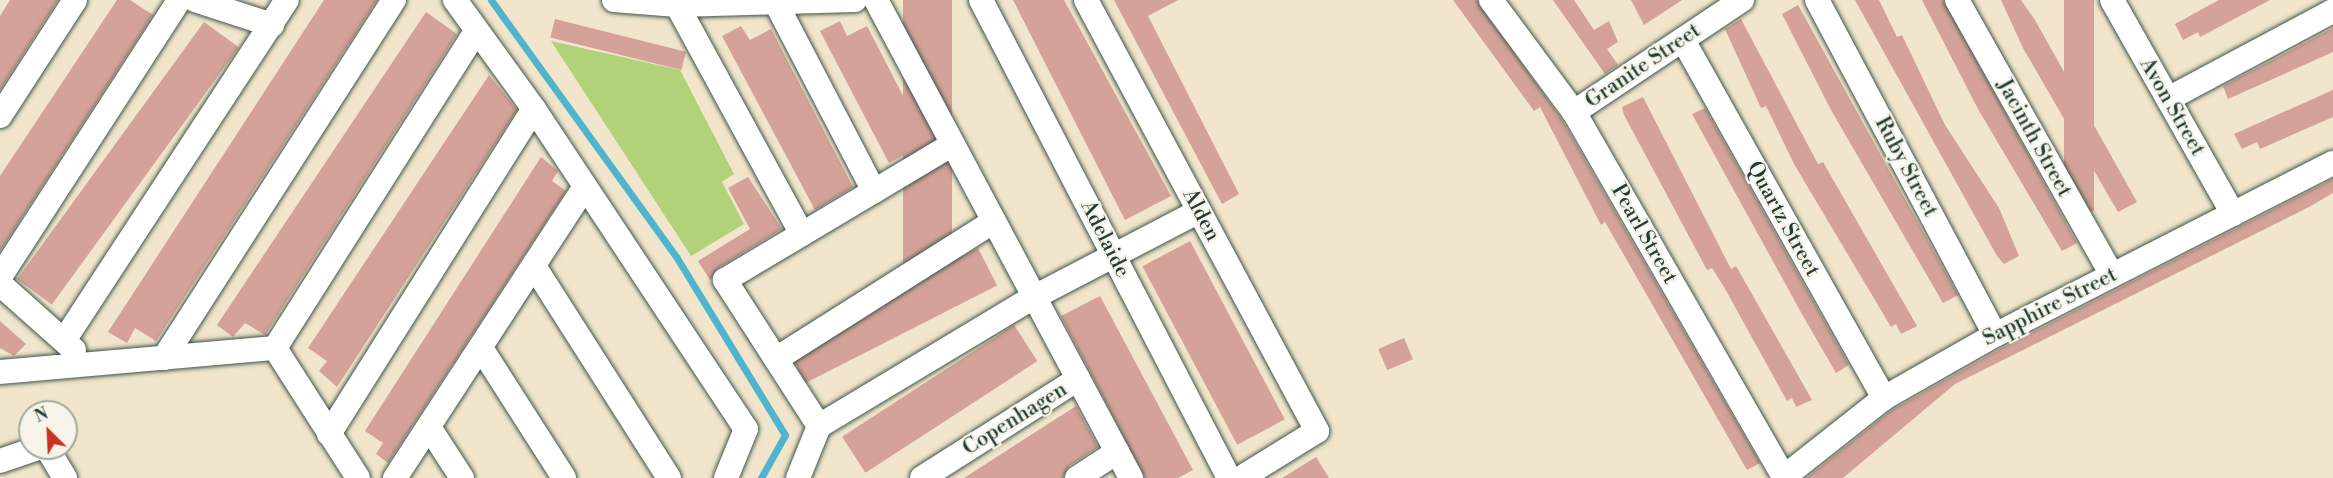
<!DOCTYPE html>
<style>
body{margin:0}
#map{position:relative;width:2333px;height:478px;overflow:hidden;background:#f1e5cb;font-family:"Libre Bodoni",serif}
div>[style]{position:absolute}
.green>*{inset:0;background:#b2d27a}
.stream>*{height:7px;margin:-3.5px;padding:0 3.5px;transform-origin:3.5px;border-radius:3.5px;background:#50b4cf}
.building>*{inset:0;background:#d4a299;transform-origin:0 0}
.roads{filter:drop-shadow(0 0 2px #3e564b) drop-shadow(0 0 2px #3e564b)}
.street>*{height:24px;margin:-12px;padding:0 12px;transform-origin:12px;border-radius:12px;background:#fff}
span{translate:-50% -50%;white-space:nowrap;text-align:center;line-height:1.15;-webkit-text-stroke:4.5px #f7f3e8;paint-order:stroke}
.street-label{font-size:21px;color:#1f3d34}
.north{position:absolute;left:18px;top:400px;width:60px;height:60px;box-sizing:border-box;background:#f7f3e8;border:2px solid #a1aaa0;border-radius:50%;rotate:336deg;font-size:16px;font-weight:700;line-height:24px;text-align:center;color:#1f3d34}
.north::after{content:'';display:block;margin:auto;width:21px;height:27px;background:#c8321e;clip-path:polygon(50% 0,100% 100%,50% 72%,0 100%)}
</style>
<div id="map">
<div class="green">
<div style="clip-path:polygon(551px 41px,680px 70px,734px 174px,722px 182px,744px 224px,691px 256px)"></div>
</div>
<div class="stream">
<div style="left:491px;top:0;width:318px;rotate:54.2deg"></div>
<div style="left:677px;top:258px;width:207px;rotate:58.6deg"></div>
<div style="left:785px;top:435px;width:49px;rotate:119.2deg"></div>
</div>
<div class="building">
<div style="clip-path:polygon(10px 0,58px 0,0 90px,0 16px)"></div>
<div style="clip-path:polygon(117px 0,130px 0,153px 15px,0 251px,0 176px)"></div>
<div style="clip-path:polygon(324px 0,377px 0,156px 341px,135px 328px,127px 343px,108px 332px)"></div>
<div style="left:903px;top:0;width:49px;height:306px"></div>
<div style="clip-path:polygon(1013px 0,1064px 0,1171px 196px,1125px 220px)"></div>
<div style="clip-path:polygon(1114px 0,1178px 0,1148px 16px,1239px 194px,1222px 204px)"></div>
<div style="clip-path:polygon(1453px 0,1477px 0,1562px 120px,1760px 463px,1747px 470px,1605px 222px,1601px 225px,1540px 107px,1534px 111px)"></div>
<div style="clip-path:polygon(1553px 0,1574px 0,1594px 30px,1609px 21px,1618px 42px,1607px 49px,1618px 65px,1605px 74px)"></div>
<div style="clip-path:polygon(1631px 0,1682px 0,1644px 25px)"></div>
<div style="clip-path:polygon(1855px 0,1879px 0,1897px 37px,1902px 35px,1945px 125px,1999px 208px,2019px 256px,2004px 264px,1997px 256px)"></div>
<div style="clip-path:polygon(1922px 0,1943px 0,2077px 243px,2062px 251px,1978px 109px)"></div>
<div style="clip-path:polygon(2001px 0,2021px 0,2035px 20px,2137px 202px,2118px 212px,2023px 48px)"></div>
<div style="left:2064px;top:0;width:30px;height:211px"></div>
<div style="clip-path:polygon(2219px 0,2270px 0,2200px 37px,2198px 32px,2183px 40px,2175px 24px)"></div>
<div style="clip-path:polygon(1798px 5px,1958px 295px,1943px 303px,1831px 110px,1782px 14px)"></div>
<div style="clip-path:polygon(426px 12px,457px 34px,265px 335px,245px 323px,233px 337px,217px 325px)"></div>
<div style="left:555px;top:19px;width:135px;height:19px;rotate:14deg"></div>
<div style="clip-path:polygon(1741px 19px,1818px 164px,1823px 162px,1917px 326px,1901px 334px,1896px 324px,1891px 327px,1794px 164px,1766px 106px,1761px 108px,1725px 29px)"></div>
<div style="clip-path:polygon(840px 21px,847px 36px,867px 26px,927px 142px,889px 163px,820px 31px)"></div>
<div style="left:204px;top:22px;width:43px;height:318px;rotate:36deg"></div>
<div style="clip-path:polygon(741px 26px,750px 40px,771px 29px,853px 187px,815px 210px,722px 36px)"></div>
<div style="clip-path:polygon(2333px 28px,2333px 52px,2228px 99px,2223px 86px)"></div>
<div style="clip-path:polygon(489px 75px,517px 110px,337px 387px,319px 371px,327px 361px,308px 348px)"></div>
<div style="clip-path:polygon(2333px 90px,2333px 117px,2260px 149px,2257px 142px,2242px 149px,2234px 134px)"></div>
<div style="clip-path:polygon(1643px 97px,1731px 269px,1736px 266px,1812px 400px,1796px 407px,1792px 398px,1787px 401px,1724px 287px,1712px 268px,1707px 270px,1624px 115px,1622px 107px)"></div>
<div style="clip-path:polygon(1705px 108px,1849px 365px,1836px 373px,1803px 316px,1692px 114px)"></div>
<div style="clip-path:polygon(541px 157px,558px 171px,552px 181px,566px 191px,388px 463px,376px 454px,383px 443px,365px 431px)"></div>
<div style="clip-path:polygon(748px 177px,782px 229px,718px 268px,710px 280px,698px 261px,750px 229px,728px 188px)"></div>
<div style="clip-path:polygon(2333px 179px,2333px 193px,2309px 207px,1955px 384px,1843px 478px,1806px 478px,1892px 410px,2002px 348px)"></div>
<div style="left:1190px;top:241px;width:202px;height:54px;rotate:62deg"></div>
<div style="left:978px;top:248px;width:42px;height:215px;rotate:63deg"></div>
<div style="clip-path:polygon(1100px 296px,1193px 470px,1178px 478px,1145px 478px,1061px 316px)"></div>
<div style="clip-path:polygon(0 321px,26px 344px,14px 356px,0 348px)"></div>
<div style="left:1014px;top:325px;width:43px;height:205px;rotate:57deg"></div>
<div style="left:1404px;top:338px;width:23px;height:28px;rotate:67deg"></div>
<div style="clip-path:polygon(1076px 406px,1098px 447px,1069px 466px,1063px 478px,964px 478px)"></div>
<div style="clip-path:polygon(1316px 457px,1329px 478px,1282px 478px)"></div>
</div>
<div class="roads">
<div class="street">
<div style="left:195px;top:0;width:81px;rotate:18deg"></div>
<div style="left:455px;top:0;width:135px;rotate:54.1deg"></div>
<div style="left:534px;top:109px;width:384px;rotate:56.5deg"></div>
<div style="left:746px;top:429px;width:53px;rotate:112.2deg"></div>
<div style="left:614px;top:0;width:63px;rotate:4.5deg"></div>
<div style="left:677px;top:5px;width:178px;rotate:-1.6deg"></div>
<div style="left:876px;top:0;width:542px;rotate:61.92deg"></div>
<div style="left:981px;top:0;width:539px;rotate:62.58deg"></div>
<div style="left:1086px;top:0;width:489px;rotate:61.8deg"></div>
<div style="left:1317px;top:431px;width:89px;rotate:148.3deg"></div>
<div style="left:1491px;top:0;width:139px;rotate:53.5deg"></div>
<div style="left:1574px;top:112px;width:421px;rotate:60.1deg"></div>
<div style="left:1784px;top:477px;width:127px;rotate:-38.3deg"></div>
<div style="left:1884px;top:398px;width:128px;rotate:-29.6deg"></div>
<div style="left:1995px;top:335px;width:379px;rotate:-27deg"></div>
<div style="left:1817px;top:0;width:379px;rotate:62deg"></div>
<div style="left:1957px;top:0;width:316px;rotate:60.6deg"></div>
<div style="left:2112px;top:0;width:246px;rotate:60.5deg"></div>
<div style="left:677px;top:5px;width:261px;rotate:61.4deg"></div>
<div style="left:777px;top:5px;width:210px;rotate:62.5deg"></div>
<div style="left:1683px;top:40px;width:411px;rotate:60.7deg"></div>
<div style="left:2168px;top:99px;width:187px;rotate:-28.1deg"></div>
<div style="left:1574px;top:112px;width:202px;rotate:-33.7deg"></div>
<div style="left:0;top:116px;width:138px;rotate:-57.1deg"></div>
<div style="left:534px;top:266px;width:251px;rotate:57.5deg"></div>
<div style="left:0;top:277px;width:330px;rotate:-57.1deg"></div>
<div style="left:0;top:284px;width:99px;rotate:41.7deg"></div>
<div style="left:65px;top:339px;width:405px;rotate:-56.8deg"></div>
<div style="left:275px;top:348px;width:375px;rotate:-57.6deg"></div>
<div style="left:275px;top:348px;width:154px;rotate:57.4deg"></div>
<div style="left:481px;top:348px;width:154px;rotate:57.4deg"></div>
<div style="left:164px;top:358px;width:426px;rotate:-57.3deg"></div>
<div style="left:776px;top:359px;width:258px;rotate:-32.3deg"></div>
<div style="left:0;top:372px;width:276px;rotate:-5deg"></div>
<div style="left:819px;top:426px;width:174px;rotate:-122.8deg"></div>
<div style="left:725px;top:280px;width:265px;rotate:-30.8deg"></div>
<div style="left:429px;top:427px;width:61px;rotate:57.1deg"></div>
<div style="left:329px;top:434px;width:384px;rotate:-57.8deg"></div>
<div style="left:47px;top:448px;width:35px;rotate:59deg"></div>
<div style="left:0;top:461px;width:39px;rotate:-19deg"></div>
<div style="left:395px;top:478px;width:344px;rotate:-56.9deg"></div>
<div style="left:798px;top:478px;width:56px;rotate:-68deg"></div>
<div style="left:819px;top:426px;width:251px;rotate:-31deg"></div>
<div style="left:1034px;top:297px;width:186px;rotate:-27.5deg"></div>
<div style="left:922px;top:478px;width:185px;rotate:-32.4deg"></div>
<div style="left:1077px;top:478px;width:48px;rotate:-33deg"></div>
</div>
</div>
<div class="street-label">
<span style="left:1643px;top:66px;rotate:-34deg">Granite Street</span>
<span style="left:2172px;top:107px;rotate:60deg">Avon Street</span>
<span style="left:2034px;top:138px;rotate:61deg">Jacinth Street</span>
<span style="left:1906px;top:167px;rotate:62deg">Ruby Street</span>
<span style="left:1201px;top:215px;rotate:62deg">Alden</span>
<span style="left:1783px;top:219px;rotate:61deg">Quartz Street</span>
<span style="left:1644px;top:234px;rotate:60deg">Pearl Street</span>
<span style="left:1105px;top:239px;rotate:63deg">Adelaide</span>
<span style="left:2050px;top:307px;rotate:-27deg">Sapphire Street</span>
<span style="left:1015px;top:419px;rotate:-32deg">Copenhagen</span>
</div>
<div class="north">N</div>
</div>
